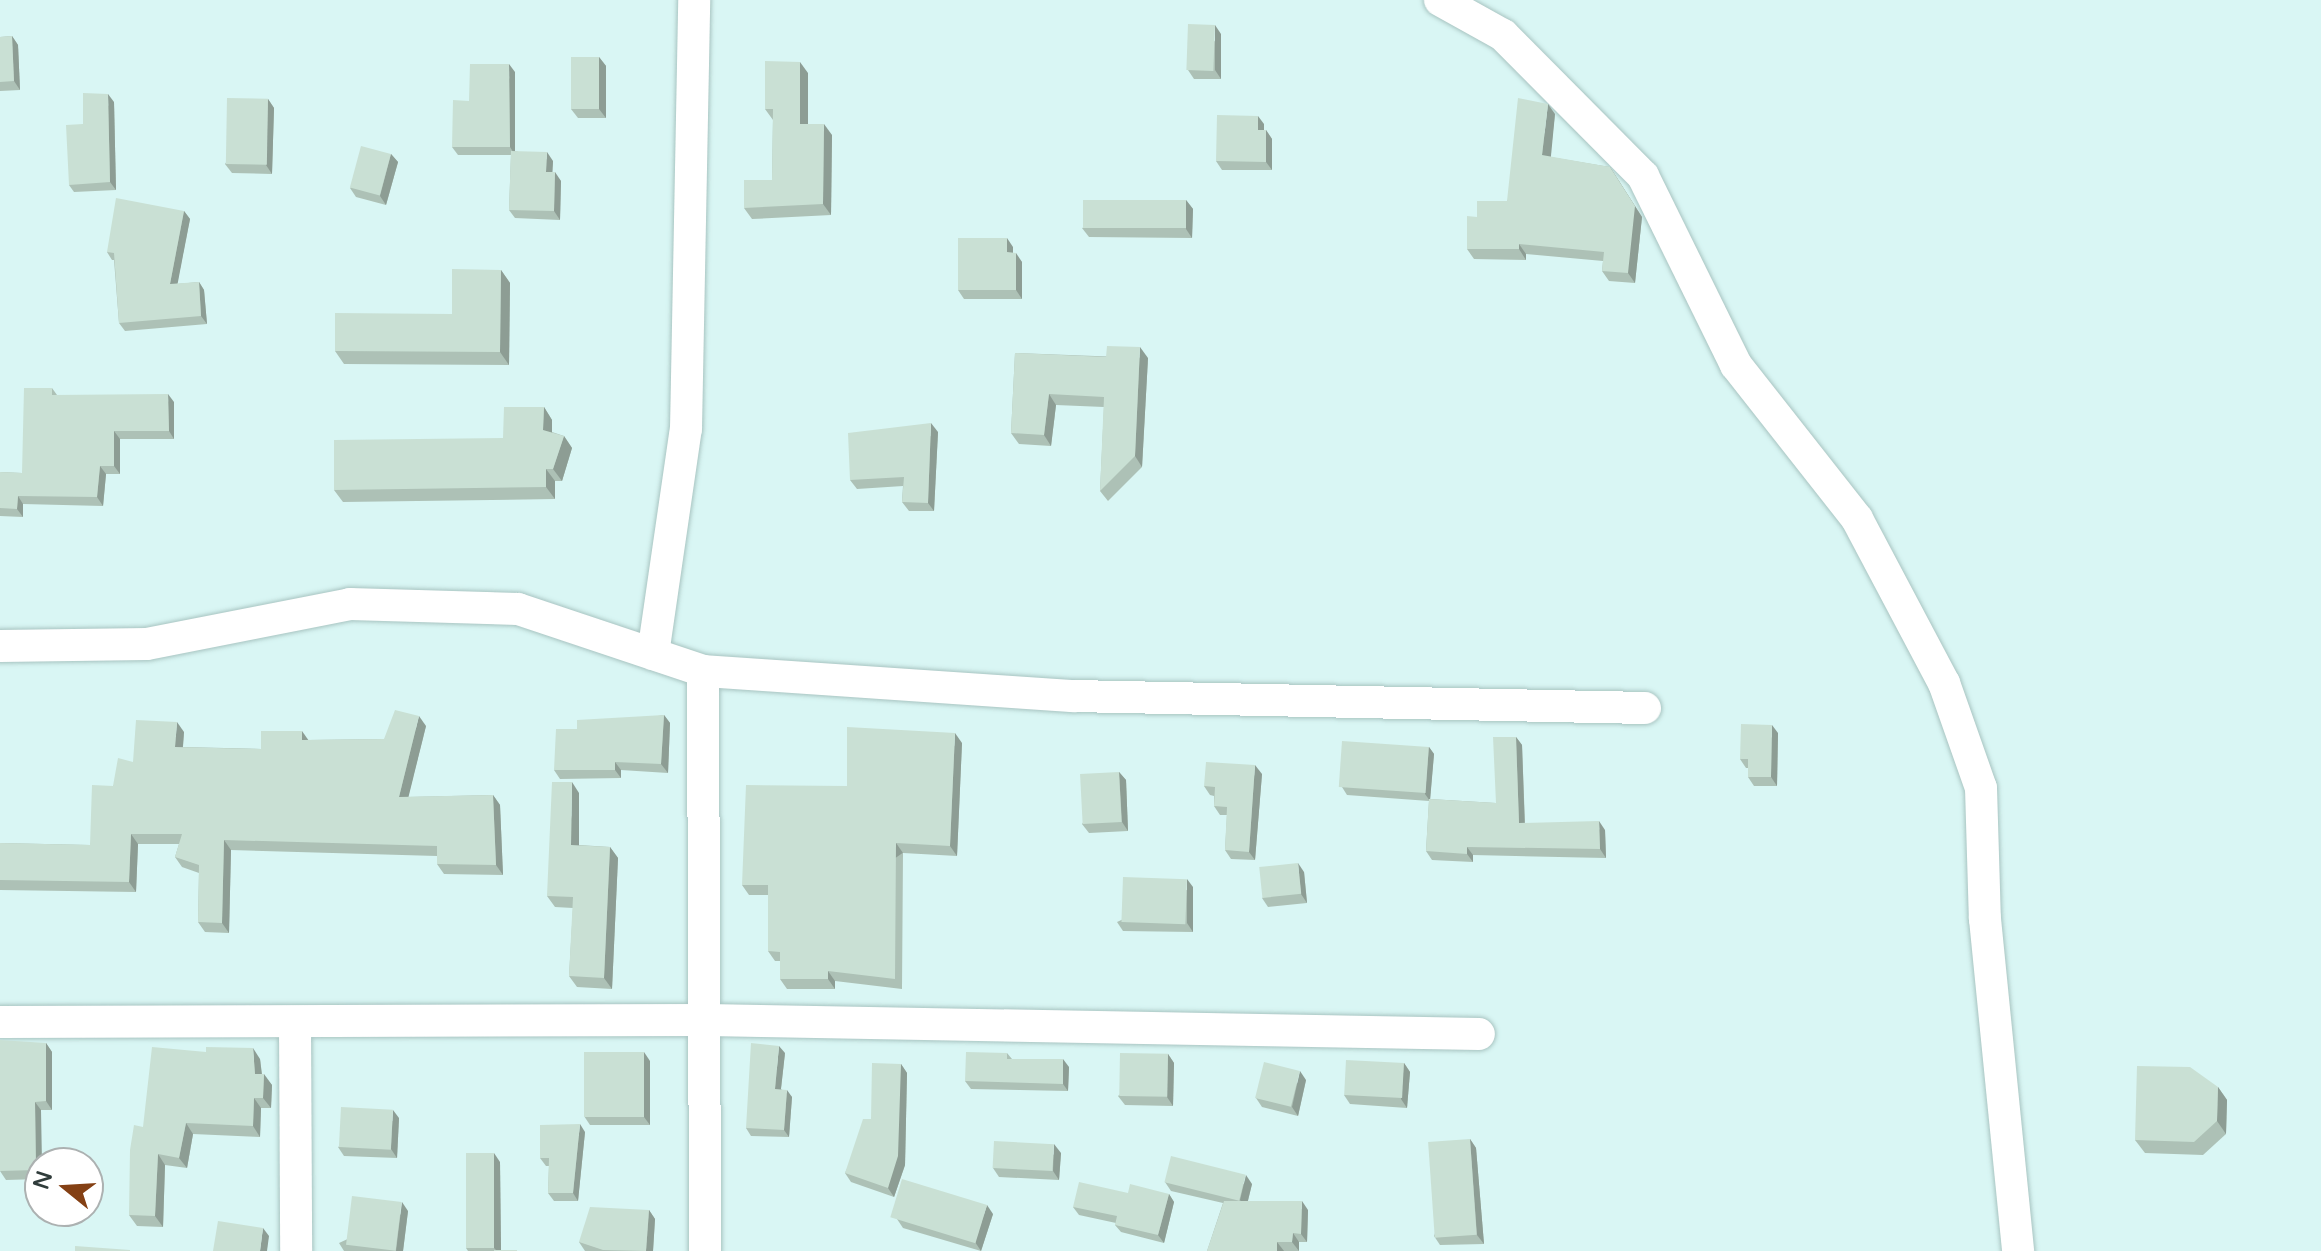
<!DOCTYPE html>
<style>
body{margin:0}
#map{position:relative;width:2321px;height:1251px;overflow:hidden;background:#d9f6f4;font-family:"Varela Round",sans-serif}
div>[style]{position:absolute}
.roads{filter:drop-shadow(0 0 2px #a8c4c1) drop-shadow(0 0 2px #a8c4c1)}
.minor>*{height:32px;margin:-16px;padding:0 16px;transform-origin:16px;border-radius:16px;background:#fff}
.wall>*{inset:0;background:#adc1b6}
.shaded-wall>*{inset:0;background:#8d9d94;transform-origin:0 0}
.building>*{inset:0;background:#c9e0d4;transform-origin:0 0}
span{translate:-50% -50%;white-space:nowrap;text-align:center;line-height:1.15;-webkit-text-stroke:6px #fff;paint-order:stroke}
.north{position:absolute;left:24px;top:1147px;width:80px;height:80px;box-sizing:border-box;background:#fff;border:2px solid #acb1b1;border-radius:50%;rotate:288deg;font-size:22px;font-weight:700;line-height:32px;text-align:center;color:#303c3b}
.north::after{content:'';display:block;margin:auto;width:28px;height:36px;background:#844014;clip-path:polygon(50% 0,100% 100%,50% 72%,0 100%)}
</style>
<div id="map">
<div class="roads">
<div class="minor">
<div style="left:1440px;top:0;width:72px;rotate:29.1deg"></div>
<div style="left:1503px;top:35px;width:199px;rotate:45.2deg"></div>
<div style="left:1643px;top:176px;width:211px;rotate:63.8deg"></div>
<div style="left:1736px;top:365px;width:196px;rotate:51.8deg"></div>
<div style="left:1857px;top:519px;width:186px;rotate:62.1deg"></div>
<div style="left:1944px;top:683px;width:111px;rotate:70.6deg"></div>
<div style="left:1981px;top:788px;width:131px;rotate:88.3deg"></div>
<div style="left:1985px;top:919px;width:334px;rotate:84.3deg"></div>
<div style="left:0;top:646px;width:147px;rotate:-0.8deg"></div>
<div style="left:147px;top:644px;width:207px;rotate:-11.1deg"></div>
<div style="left:350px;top:604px;width:168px;rotate:1.7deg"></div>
<div style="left:518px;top:609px;width:195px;rotate:18.5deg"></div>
<div style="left:703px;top:671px;width:371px;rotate:3.9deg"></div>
<div style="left:1073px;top:696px;width:572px;rotate:1.2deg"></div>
<div style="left:653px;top:654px;width:227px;rotate:-81.7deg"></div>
<div style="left:686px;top:429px;width:429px;rotate:-88.9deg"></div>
<div style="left:703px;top:671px;width:580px;rotate:89.8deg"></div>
<div style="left:0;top:1022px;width:707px;rotate:-0.16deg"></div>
<div style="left:707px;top:1020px;width:772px;rotate:1.04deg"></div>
<div style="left:295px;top:1024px;width:227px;rotate:89.7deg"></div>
</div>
</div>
<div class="wall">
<div style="clip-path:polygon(1221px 34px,1221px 79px,1194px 79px,1188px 70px)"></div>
<div style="clip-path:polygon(12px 36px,18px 45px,20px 90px,0 91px,0 37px)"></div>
<div style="clip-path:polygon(599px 57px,606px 66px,606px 118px,578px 118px,571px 109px)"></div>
<div style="clip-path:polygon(515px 72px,515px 151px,553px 161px,552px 172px,561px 181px,560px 220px,515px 218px,509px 210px,511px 155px,458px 155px,452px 147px)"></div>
<div style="clip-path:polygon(808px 73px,808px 124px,832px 135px,831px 215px,752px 219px,744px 208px,772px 180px,773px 120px,765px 109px)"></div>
<div style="clip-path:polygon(268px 99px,274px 108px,272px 174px,232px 173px,225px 164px)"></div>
<div style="clip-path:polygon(114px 102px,116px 190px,74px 192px,69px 185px,83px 124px)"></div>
<div style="clip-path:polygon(1555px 114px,1550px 157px,1610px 167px,1642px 217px,1635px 283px,1609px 281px,1602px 271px,1603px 261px,1526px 254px,1526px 260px,1474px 259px,1467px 249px,1477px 217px,1507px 201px)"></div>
<div style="clip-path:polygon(1264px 124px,1264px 130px,1266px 130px,1272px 139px,1272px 170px,1222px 170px,1216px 161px)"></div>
<div style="clip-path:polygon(391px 154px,398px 162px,386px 205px,356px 197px,350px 188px)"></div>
<div style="clip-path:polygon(1186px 200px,1193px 209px,1192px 238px,1089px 237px,1082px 228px)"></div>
<div style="clip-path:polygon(184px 211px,190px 219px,177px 284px,199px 282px,204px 290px,207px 324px,125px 331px,119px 323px,114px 260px,112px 260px,107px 252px)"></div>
<div style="clip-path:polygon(1013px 247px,1013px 253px,1022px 262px,1022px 299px,964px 299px,958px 290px)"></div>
<div style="clip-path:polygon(501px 270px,510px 283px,509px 365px,344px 364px,335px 351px,452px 314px)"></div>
<div style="clip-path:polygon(1015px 353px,1148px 358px,1142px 467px,1108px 501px,1100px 491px,1104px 407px,1056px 405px,1051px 446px,1019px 444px,1011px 433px)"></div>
<div style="clip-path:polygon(52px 388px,57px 395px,174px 402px,174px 439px,120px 439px,120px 474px,106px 474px,103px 506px,23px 504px,23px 517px,0 516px,0 472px,22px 473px)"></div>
<div style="clip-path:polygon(544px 407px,552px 420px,552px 432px,564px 436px,572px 448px,562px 481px,555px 481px,555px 499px,343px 502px,334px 490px,503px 438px)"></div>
<div style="clip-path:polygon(938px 432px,934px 511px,909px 511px,902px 502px,903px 486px,857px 489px,850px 480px)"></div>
<div style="clip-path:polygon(664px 715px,670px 723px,668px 773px,621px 770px,621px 778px,560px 779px,554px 770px,577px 729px)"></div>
<div style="clip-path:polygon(426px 726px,408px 797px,493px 795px,500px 805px,503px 875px,444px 874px,437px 864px,437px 856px,231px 850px,229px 933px,205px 932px,198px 922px,199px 873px,182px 867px,175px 857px,179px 844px,138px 844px,136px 892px,0 890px,0 843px,90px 845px,113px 786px,133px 762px,184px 732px,183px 747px,261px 749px,309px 740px,384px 739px)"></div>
<div style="clip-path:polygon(1778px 733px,1777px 786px,1754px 786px,1748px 777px,1748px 768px,1746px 768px,1740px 759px)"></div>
<div style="clip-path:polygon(1516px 737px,1522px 745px,1525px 823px,1605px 830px,1606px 858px,1473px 855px,1473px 862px,1432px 860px,1426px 851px,1429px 801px,1347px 795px,1342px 787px,1429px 747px,1434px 754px,1430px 799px,1496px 803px)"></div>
<div style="clip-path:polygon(962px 743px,957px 856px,903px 853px,902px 989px,835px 981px,835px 989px,787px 989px,780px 979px,780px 961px,775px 961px,768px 951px,768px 895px,749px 895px,742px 885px,847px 786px)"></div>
<div style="clip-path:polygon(1119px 772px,1126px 780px,1128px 831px,1089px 833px,1082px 824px)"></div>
<div style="clip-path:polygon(1262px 774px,1255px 860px,1231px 859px,1225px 850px,1227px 815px,1220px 815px,1214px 806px,1214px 796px,1210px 795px,1204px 786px)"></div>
<div style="clip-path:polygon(579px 793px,579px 845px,610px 847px,618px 858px,612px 989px,577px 987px,569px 976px,573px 908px,555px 907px,547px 896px)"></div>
<div style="clip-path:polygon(1304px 872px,1307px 903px,1268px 907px,1262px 898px)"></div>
<div style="clip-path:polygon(1193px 887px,1193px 932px,1123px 931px,1117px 922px)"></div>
<div style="clip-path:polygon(46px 1043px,52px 1052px,52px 1110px,41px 1110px,40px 1179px,6px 1180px,0 1171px)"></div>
<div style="clip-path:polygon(785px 1053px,781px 1089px,792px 1097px,789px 1137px,751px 1136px,746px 1128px)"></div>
<div style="clip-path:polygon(1007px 1053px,1012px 1059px,1069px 1067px,1068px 1091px,971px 1089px,965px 1081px)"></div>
<div style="clip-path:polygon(1168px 1054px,1174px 1063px,1173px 1106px,1125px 1105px,1118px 1096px)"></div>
<div style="clip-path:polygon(260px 1059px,262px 1074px,272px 1085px,271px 1108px,261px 1108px,260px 1137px,193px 1134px,187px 1168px,165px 1165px,163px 1227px,137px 1226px,129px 1215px,143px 1127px)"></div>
<div style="clip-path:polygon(650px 1061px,650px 1125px,590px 1125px,584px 1116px)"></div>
<div style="clip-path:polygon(1404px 1063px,1410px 1072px,1407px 1108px,1350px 1104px,1344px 1095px)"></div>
<div style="clip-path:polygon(901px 1064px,907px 1073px,905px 1165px,894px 1197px,851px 1182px,845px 1173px,871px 1119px)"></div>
<div style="clip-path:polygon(1306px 1080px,1298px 1116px,1262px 1107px,1256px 1098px)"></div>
<div style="clip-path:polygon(2218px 1087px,2227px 1100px,2226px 1134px,2203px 1155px,2145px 1153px,2135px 1140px)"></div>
<div style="clip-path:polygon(399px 1118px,397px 1158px,344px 1156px,338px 1147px)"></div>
<div style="clip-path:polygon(585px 1132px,578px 1201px,554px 1201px,548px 1193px,549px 1166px,546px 1166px,540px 1158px)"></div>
<div style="clip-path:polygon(1470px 1139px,1476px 1148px,1484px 1244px,1440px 1245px,1434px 1236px)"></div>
<div style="clip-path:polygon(1061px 1153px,1059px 1180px,999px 1177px,993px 1168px)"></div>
<div style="clip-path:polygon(500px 1162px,501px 1250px,518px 1251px,468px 1251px,466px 1248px)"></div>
<div style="clip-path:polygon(1165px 1182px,1252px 1184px,1248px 1201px,1308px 1210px,1307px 1242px,1299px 1242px,1299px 1251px,1207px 1251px,1223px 1203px,1171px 1191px)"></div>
<div style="clip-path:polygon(1128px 1193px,1169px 1194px,1174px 1202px,1164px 1243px,1121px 1232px,1115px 1225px,1116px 1223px,1079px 1215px,1073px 1207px)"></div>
<div style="clip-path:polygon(649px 1210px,655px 1219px,653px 1251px,585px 1251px,579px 1242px)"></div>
<div style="clip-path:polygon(408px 1211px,403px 1251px,344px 1251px,339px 1243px)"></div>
<div style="clip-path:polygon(993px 1214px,981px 1251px,903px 1228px,897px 1219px)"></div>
</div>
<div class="shaded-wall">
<div style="clip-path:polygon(1215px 25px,1221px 34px,1221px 79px,1215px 70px)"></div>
<div style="clip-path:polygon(12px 36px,18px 45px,20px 90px,14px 81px)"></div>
<div style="clip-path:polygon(599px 57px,606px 66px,606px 118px,599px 109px)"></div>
<div style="clip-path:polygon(800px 62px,808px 73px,808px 135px,800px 124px)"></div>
<div style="clip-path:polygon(509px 64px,515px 72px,515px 155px,510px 147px)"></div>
<div style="clip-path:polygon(108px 94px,114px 102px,116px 190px,110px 182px)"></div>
<div style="clip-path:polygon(268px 99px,274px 108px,272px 174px,266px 165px)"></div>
<div style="clip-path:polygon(1548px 104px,1555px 114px,1550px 166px,1542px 155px)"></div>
<div style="clip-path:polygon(1258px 116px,1264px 124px,1264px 139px,1258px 130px)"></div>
<div style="clip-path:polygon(824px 124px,832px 135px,831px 215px,823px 204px)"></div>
<div style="clip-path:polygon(1266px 130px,1272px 139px,1272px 170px,1266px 162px)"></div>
<div style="clip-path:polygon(547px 152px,553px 161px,552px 181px,546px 172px)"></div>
<div style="clip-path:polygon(391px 154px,398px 162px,386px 205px,380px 196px)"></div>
<div style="clip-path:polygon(1610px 167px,1642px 217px,1635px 283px,1628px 273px)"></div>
<div style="clip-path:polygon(555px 172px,561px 181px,560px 220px,554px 211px)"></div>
<div style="clip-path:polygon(1186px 200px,1193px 209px,1192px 238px,1186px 229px)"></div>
<div style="clip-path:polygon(184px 211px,190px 219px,176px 292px,170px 284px)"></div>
<div style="clip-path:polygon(1007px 238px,1013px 247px,1013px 261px,1007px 252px)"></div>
<div style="clip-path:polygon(1519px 244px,1526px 254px,1526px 260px,1519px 249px)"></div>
<div style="clip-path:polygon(1016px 253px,1022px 262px,1022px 299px,1016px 290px)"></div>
<div style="clip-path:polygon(501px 270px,510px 283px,509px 365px,500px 352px)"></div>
<div style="clip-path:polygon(199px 282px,204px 290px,207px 324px,201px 316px)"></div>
<div style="clip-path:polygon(1140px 347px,1148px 358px,1142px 467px,1135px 456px)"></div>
<div style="clip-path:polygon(168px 394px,174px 402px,174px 439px,169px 431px)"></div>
<div style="clip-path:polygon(1049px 394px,1056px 405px,1051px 446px,1044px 435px)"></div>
<div style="clip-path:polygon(544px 407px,552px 420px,552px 442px,543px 430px)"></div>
<div style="clip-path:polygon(931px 423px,938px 432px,934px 511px,928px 503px)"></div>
<div style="clip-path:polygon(114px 431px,120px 439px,120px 474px,114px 466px)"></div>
<div style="clip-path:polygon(564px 436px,572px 448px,562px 481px,553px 469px)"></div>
<div style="clip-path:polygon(100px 466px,106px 474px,103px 506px,97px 497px)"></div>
<div style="clip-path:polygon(546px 469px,555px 481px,555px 499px,546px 487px)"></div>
<div style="clip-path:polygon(18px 496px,23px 504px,23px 517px,17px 509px)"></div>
<div style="clip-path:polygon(664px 715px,670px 723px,668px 773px,661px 764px)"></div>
<div style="clip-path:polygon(419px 716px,426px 726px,406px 807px,399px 797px)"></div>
<div style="clip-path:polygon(177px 722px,184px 732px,182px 757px,175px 747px)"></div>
<div style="clip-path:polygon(1772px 725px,1778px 733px,1777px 786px,1771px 777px)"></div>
<div style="clip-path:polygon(302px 731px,309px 741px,302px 740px)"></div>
<div style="clip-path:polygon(955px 733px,962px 743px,957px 856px,950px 846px)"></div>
<div style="clip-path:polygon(1516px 737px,1522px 745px,1525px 832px,1519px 823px)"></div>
<div style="clip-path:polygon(1429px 747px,1434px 754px,1430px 801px,1425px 794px)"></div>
<div style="clip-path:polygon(615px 762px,621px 770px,621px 778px,615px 770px)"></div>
<div style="clip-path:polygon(1255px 765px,1262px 774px,1255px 860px,1249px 852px)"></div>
<div style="clip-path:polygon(1119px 772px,1126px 780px,1128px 831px,1122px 822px)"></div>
<div style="clip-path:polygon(572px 782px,579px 793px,579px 856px,571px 845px)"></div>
<div style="clip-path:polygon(493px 795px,500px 805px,503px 875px,496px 865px)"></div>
<div style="clip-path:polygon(1599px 821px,1605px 830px,1606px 858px,1600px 849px)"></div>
<div style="clip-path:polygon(131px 834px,138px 844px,136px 892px,129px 882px)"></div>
<div style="clip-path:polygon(224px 840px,231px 850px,229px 933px,222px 923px)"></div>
<div style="left:896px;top:843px;width:12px;height:136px;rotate:55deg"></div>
<div style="clip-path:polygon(610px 847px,618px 858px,612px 989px,604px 978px)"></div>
<div style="clip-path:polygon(1467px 847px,1473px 855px,1473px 862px,1467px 854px)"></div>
<div style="clip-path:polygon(1298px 863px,1304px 872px,1307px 903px,1301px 894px)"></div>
<div style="clip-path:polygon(1187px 879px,1193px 887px,1193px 932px,1187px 923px)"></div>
<div style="clip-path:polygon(828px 971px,835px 981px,835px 989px,828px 979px)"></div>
<div style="clip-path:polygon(46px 1043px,52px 1052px,52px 1110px,46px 1101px)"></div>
<div style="clip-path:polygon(779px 1046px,785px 1053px,780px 1097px,775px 1089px)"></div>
<div style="clip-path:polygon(253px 1048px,260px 1059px,263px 1085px,255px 1074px)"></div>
<div style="clip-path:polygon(644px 1052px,650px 1061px,650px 1125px,644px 1117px)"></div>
<div style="clip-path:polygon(1168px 1054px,1174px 1063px,1173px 1106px,1167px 1097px)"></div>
<div style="clip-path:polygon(1063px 1059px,1069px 1067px,1068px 1091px,1063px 1084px)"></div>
<div style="clip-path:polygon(1404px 1063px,1410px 1072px,1407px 1108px,1401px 1099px)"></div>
<div style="clip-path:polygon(901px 1064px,907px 1073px,905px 1165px,894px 1197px,888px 1188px)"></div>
<div style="clip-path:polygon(1300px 1071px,1306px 1080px,1298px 1116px,1292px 1107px)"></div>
<div style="clip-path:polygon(264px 1074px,272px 1085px,271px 1108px,263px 1098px)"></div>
<div style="clip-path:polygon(2218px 1087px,2227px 1100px,2226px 1134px,2217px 1121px)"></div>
<div style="clip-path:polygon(787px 1090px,792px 1097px,789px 1137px,784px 1130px)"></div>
<div style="clip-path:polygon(254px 1098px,261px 1108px,260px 1137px,253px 1126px)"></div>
<div style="clip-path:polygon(35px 1102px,41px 1110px,42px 1163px,40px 1163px,40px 1176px,36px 1170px)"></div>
<div style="clip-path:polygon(393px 1110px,399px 1118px,397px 1158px,391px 1149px)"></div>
<div style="clip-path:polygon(186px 1123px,193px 1134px,187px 1168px,179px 1158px)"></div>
<div style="clip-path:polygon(580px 1124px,585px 1132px,578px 1201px,573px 1193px)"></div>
<div style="clip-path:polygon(1470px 1139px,1476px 1148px,1484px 1244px,1477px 1235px)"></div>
<div style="clip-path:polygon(1054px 1144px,1061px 1153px,1059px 1180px,1053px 1171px)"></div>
<div style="clip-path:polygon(494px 1153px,500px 1162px,501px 1251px,497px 1251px,494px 1248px)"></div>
<div style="clip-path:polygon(158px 1154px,165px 1165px,163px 1227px,155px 1216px)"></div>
<div style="clip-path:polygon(1246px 1175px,1252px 1184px,1246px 1208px,1240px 1200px)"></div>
<div style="clip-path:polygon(1169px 1194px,1174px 1202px,1164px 1243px,1158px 1235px)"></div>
<div style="clip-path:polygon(1302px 1201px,1308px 1210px,1307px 1242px,1301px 1234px)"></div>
<div style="clip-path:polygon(402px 1202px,408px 1211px,403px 1251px,396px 1251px)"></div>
<div style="clip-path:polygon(987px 1205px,993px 1214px,981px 1251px,975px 1242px)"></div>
<div style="clip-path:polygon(649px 1210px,655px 1219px,653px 1251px,646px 1251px)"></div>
<div style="clip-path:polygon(263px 1228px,269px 1236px,267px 1251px,260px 1251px)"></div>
<div style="clip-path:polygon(1293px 1233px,1299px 1242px,1299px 1251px,1292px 1242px)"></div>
<div style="clip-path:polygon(1277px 1242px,1284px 1251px,1277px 1251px)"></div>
</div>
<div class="building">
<div style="left:1188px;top:24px;width:27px;height:46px;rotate:2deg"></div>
<div style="clip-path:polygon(12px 36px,14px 81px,0 82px,0 37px)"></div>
<div style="left:571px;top:57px;width:28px;height:52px"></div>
<div style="clip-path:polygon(765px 61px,800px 62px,800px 124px,824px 124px,823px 204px,744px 208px,744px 180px,772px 180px,773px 109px,765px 109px)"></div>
<div style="clip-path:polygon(470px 64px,509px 64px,510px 147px,452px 147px,453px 100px,469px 101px)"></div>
<div style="clip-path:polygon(83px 93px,108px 94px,110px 182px,69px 185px,66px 125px,83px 124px)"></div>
<div style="left:227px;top:98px;width:41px;height:66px;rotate:1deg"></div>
<div style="clip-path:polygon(1518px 98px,1548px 104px,1542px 155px,1610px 167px,1635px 206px,1628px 273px,1602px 271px,1604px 252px,1519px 244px,1519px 249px,1467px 249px,1467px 216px,1477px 217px,1477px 201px,1507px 201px)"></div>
<div style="clip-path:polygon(1217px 115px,1258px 116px,1258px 130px,1266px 130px,1266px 162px,1216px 161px)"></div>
<div style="left:361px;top:146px;width:31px;height:43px;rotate:15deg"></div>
<div style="clip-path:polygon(511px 151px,547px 152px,546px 172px,555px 172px,554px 211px,509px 210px)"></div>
<div style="clip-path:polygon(116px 198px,184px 211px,170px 284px,199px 282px,201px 316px,119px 323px,114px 253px,107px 252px)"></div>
<div style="left:1083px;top:200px;width:103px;height:28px"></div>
<div style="clip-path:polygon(958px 238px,1007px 238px,1007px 252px,1016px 253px,1016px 290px,958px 290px)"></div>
<div style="clip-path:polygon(452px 269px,501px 270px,500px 352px,335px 351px,335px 313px,452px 314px)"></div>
<div style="clip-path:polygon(1107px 346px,1140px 347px,1135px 456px,1100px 491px,1104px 397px,1049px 394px,1044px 435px,1011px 433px,1015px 353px,1106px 357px)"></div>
<div style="clip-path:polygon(24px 388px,52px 388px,52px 395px,168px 394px,169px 431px,114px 431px,114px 466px,100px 466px,97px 497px,18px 496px,17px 509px,0 508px,0 472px,22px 473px)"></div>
<div style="clip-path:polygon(504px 407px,544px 407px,543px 430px,564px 436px,553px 469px,546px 469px,546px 487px,334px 490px,334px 440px,503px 438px)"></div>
<div style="clip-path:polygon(931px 423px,928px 503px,902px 502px,904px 477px,850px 480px,848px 433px)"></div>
<div style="clip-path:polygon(395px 710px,419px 716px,399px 797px,493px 795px,496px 865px,437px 864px,437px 846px,224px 840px,222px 923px,198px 922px,199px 865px,175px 857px,182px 834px,131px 834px,129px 882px,0 880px,0 843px,90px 845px,92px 785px,113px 786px,118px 758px,133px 762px,136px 720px,177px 722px,175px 747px,261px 749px,261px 731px,302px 731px,302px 740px,384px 739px)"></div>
<div style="clip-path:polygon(664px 715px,661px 764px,615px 762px,615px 770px,554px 770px,556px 729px,577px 729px,577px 720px)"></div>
<div style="clip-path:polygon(1741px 724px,1772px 725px,1771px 777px,1748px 777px,1748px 759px,1740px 759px)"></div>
<div style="clip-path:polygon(847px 727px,955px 733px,950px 846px,896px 843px,895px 979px,828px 971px,828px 979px,780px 979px,780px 952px,768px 951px,768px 885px,742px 885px,746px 785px,847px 786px)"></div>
<div style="clip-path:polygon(1493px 737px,1516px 737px,1519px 823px,1599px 821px,1600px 849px,1467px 847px,1467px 854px,1426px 851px,1429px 799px,1496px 803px)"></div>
<div style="left:1342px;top:741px;width:87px;height:46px;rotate:4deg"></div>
<div style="clip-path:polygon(1206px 762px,1255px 765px,1249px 852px,1225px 850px,1227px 807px,1214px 806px,1215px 787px,1204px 786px)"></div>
<div style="left:1119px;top:772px;width:50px;height:39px;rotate:87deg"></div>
<div style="clip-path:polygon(552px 782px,572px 782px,571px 845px,610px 847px,604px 978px,569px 976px,573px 897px,547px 896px)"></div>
<div style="left:1298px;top:863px;width:31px;height:39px;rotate:84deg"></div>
<div style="left:1123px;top:877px;width:64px;height:45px;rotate:2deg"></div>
<div style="clip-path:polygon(0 1040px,46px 1043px,46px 1101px,35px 1102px,36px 1170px,0 1171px)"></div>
<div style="clip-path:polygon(751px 1043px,779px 1046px,775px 1089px,787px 1090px,784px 1130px,746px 1128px)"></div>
<div style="clip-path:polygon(152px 1047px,206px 1052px,206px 1047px,253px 1048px,255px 1074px,264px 1074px,263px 1098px,254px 1098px,253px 1126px,186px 1123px,179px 1158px,158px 1154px,155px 1216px,129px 1215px,130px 1150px,134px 1125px,143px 1127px)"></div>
<div style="left:644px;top:1052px;width:65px;height:60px;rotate:90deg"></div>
<div style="clip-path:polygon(966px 1052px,1007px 1053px,1007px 1059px,1063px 1059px,1063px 1084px,965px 1081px)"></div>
<div style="left:1120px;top:1053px;width:48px;height:43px;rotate:1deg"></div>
<div style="left:1346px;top:1060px;width:58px;height:35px;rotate:3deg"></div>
<div style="left:1264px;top:1062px;width:37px;height:37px;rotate:14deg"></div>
<div style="clip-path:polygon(872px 1063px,901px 1064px,898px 1156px,888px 1188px,845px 1173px,863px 1119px,871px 1119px)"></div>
<div style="clip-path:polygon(2137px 1066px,2190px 1067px,2218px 1087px,2217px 1121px,2194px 1142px,2135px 1140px)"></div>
<div style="left:341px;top:1107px;width:52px;height:40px;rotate:3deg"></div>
<div style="clip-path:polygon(580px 1124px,573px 1193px,548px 1193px,549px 1158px,540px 1158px,540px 1125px)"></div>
<div style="left:1470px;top:1139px;width:96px;height:42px;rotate:86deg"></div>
<div style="left:994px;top:1141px;width:60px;height:27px;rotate:3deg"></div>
<div style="left:466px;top:1153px;width:28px;height:95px"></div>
<div style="left:1171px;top:1156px;width:77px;height:27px;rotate:14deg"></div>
<div style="left:902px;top:1179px;width:89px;height:40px;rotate:17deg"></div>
<div style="clip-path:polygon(1079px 1182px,1128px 1193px,1130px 1184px,1169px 1194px,1158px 1235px,1115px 1225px,1117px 1216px,1073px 1207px)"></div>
<div style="left:352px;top:1196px;width:50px;height:49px;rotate:7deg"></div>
<div style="clip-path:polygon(1224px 1201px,1302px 1201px,1301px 1234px,1293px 1233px,1292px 1242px,1277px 1242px,1277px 1251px,1207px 1251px)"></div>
<div style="clip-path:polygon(590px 1207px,649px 1210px,646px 1251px,603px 1250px,579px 1242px)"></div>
<div style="clip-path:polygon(218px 1221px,263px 1228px,260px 1251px,213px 1251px)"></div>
<div style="clip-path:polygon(75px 1246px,130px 1250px,130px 1251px,75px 1251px)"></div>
<div style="left:494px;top:1250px;width:23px;height:1px"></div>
</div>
<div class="north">N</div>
</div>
